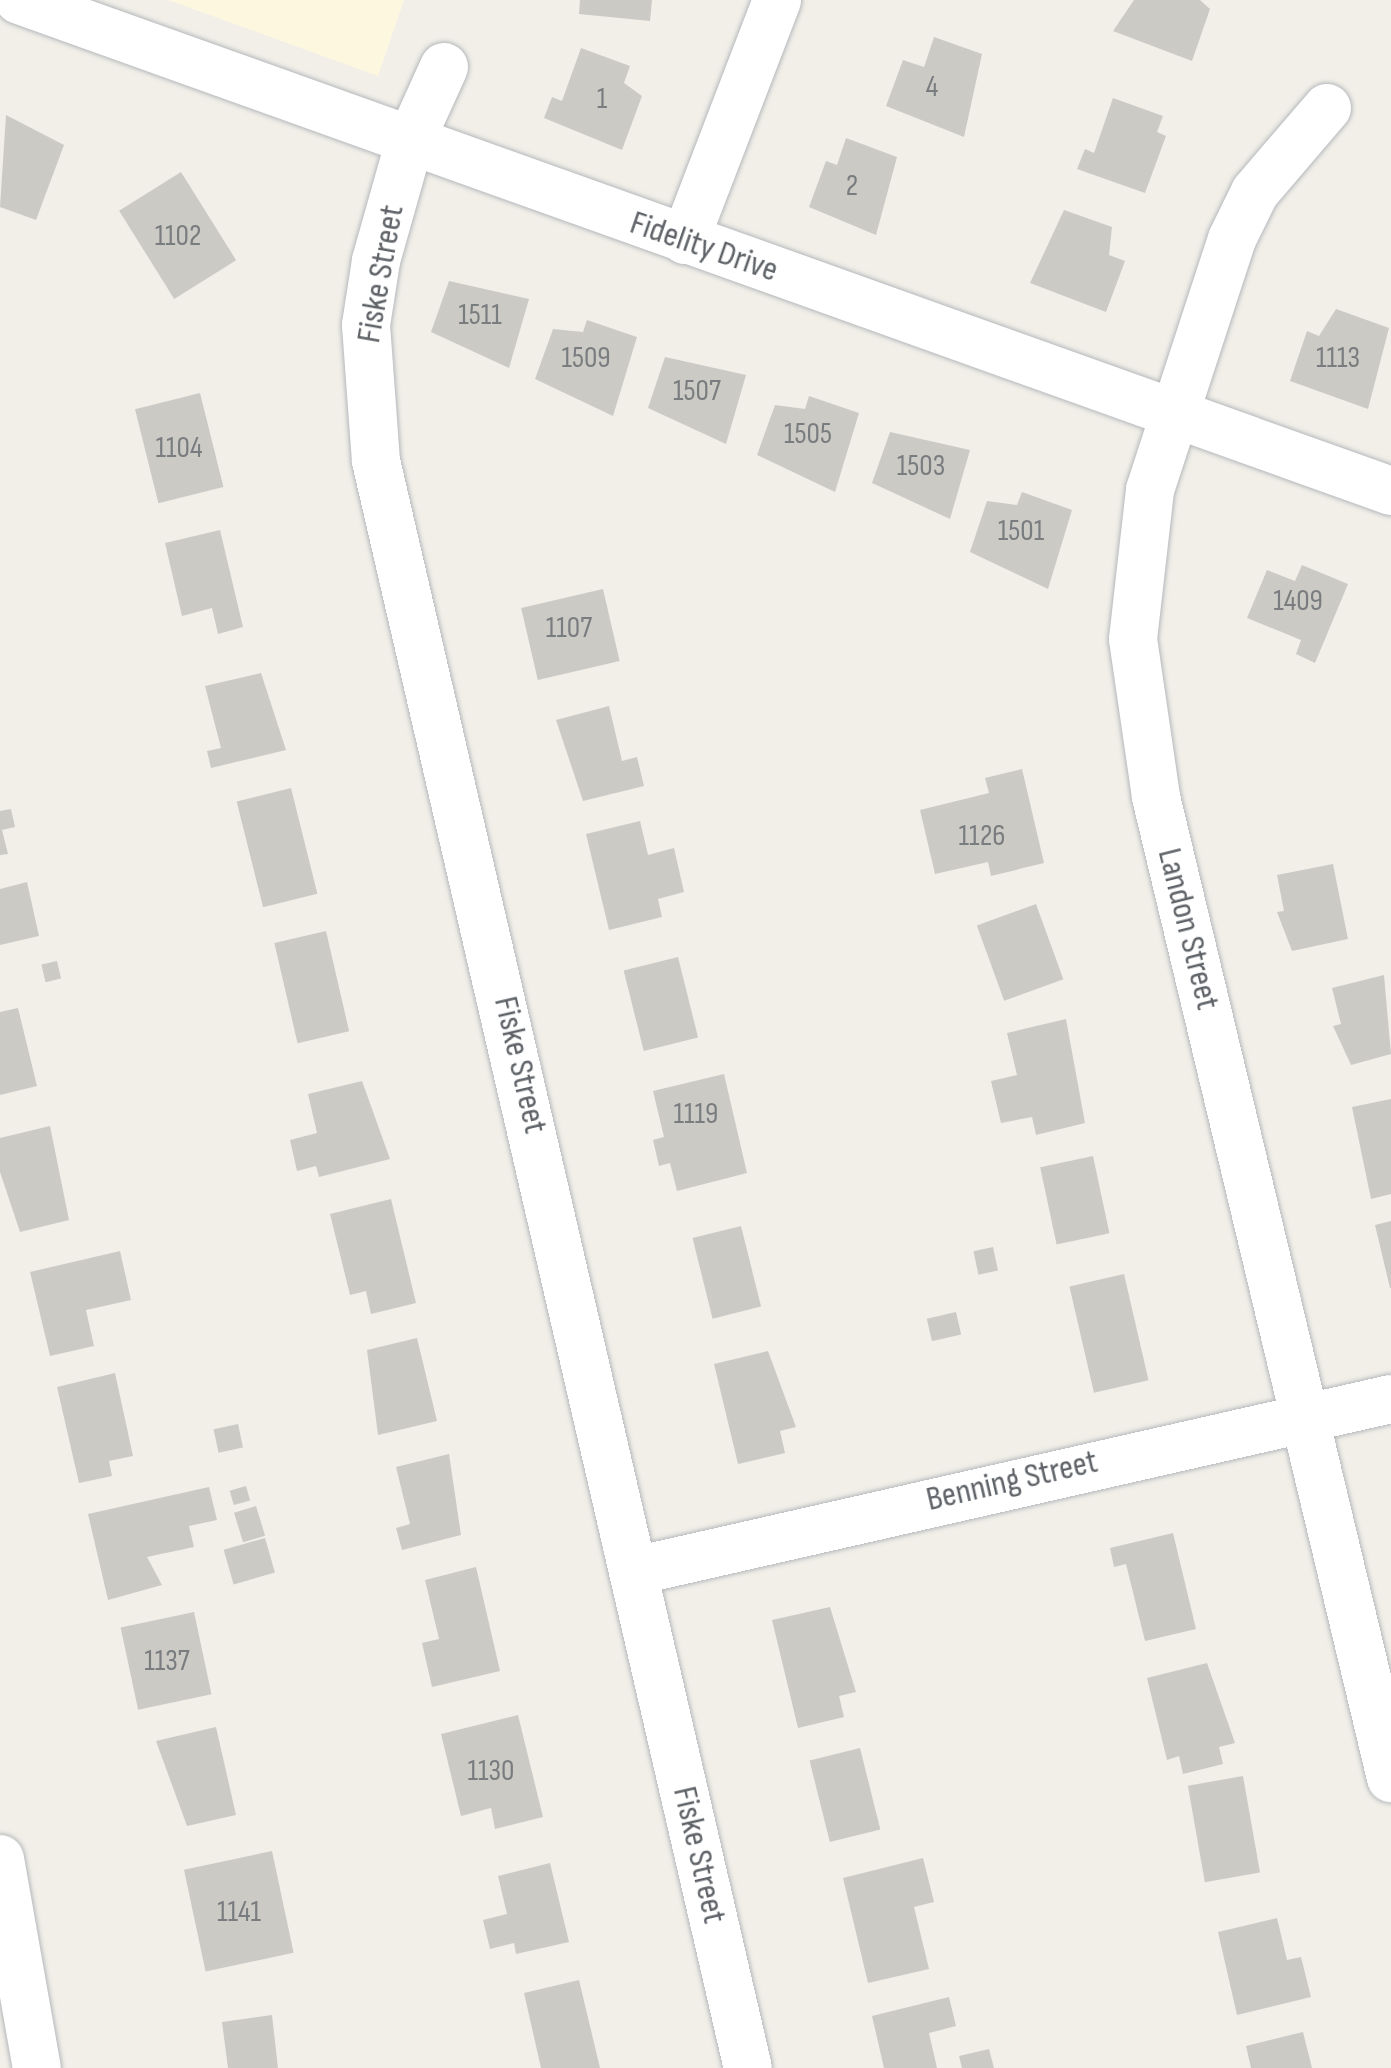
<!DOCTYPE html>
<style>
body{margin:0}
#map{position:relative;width:1391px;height:2068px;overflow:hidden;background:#f1efe8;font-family:"Sofia Sans Condensed",sans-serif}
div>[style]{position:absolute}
.commercial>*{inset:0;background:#fef7e0}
.building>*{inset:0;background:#cccac5;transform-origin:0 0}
.roads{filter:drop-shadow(0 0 2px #b5b8bc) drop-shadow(0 0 2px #b5b8bc)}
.minor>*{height:48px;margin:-24px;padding:0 24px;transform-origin:24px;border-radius:24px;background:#fff}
span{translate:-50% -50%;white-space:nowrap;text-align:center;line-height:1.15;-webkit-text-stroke:8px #fff;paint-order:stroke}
.number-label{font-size:30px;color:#7a7d7f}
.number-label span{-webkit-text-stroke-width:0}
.street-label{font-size:35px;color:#5f6368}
</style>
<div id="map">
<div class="commercial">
<div style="clip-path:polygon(168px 0,404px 0,378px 76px)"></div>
</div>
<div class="building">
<div style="clip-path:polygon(580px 0,652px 0,650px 21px,579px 14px)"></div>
<div style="clip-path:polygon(1134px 0,1200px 0,1210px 9px,1192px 61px,1113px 31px)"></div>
<div style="clip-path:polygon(934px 37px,982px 54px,964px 137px,886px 106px,903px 60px,924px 67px)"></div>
<div style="clip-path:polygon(581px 48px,630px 66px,624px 83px,642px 96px,622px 150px,544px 118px,552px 97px,562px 101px)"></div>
<div style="clip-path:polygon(1113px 98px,1163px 116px,1157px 132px,1166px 136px,1145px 193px,1077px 169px,1085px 149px,1094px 153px)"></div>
<div style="clip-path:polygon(6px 115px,64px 145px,36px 220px,0 207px)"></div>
<div style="clip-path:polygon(846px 138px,897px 157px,876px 235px,809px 207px,826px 161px,837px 165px)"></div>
<div style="left:181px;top:172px;width:104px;height:73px;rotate:58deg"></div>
<div style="clip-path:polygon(1064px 210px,1112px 227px,1109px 255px,1125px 261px,1106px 312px,1030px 283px)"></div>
<div style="clip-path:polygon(449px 281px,529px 299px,509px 368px,431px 332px)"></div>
<div style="clip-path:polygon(1336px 309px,1389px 328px,1368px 409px,1290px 381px,1307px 331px,1319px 336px)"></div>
<div style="clip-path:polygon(587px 320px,637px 337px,613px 416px,535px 379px,553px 329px,583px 332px)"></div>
<div style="clip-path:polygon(665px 357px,746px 375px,726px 444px,648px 408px)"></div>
<div style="left:200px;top:393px;width:97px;height:67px;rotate:76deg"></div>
<div style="clip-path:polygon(809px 396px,859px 413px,835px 492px,757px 455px,775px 405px,805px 409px)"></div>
<div style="clip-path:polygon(890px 432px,970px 450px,950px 519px,872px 483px)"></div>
<div style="clip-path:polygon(1022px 492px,1072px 510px,1048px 589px,970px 552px,987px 501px,1017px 505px)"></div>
<div style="clip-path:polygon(220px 530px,243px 627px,218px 634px,212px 608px,182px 616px,165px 543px)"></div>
<div style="clip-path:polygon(1302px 565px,1348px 584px,1315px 663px,1296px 654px,1301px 640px,1247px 618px,1267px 570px,1295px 581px)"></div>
<div style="left:603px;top:589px;width:74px;height:84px;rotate:77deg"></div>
<div style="clip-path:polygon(261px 673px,286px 750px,211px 768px,207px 751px,221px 748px,205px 686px)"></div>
<div style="clip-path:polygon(609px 706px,622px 761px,637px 757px,644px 786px,583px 801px,556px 720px)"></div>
<div style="clip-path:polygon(1022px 769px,1044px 863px,991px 876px,988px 862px,935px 874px,920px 810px,989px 793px,985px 778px)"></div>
<div style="left:291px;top:788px;width:109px;height:56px;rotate:76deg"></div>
<div style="clip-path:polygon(11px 809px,15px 827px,2px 830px,8px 854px,0 855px,0 811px)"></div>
<div style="clip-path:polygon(640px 821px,648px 855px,674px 848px,684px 892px,658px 899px,662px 917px,609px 930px,586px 834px)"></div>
<div style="clip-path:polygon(1333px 864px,1348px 939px,1292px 951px,1277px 912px,1284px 911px,1277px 875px)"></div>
<div style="clip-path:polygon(27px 882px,39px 936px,0 945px,0 889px)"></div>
<div style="left:1036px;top:904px;width:80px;height:63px;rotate:70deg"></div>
<div style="left:326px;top:931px;width:103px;height:53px;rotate:77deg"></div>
<div style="left:678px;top:957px;width:83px;height:56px;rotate:76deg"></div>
<div style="left:57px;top:961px;width:18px;height:16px;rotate:77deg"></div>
<div style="clip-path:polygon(1384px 975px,1391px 1054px,1351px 1065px,1333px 1026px,1341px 1024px,1332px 988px)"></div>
<div style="clip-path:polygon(18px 1008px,37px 1086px,0 1095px,0 1012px)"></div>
<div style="clip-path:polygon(1066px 1019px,1085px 1123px,1036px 1135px,1032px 1117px,1001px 1123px,991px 1081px,1017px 1075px,1007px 1033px)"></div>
<div style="clip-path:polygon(724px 1074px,747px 1173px,677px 1191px,670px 1163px,659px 1166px,653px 1140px,664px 1137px,653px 1091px)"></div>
<div style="clip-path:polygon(362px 1081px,390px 1159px,319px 1177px,316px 1166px,297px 1171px,290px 1140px,317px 1133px,308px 1094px)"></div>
<div style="clip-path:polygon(1391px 1099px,1391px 1194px,1371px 1199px,1352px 1107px)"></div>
<div style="clip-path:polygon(50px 1126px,69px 1220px,20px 1232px,0 1172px,0 1138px)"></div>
<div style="left:1093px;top:1156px;width:79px;height:54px;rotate:78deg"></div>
<div style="clip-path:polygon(391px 1199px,416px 1303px,371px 1314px,366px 1291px,350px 1295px,330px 1214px)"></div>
<div style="clip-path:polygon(1391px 1221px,1391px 1288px,1390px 1288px,1375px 1225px)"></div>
<div style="left:741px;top:1226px;width:83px;height:50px;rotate:76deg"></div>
<div style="left:993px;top:1247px;width:24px;height:20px;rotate:78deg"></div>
<div style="clip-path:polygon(120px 1251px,131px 1300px,86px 1310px,94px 1346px,50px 1356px,30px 1272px)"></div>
<div style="left:1124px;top:1274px;width:109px;height:56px;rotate:77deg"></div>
<div style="left:956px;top:1312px;width:23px;height:30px;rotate:77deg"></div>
<div style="clip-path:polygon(417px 1338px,437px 1421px,378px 1435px,367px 1350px)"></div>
<div style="clip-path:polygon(768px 1351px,796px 1427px,780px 1431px,785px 1453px,738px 1464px,714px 1364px)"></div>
<div style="clip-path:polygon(115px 1373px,133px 1456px,109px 1461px,112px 1476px,79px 1483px,57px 1387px)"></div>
<div style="left:238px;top:1424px;width:24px;height:25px;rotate:78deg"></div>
<div style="clip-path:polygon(449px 1454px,461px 1535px,402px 1550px,396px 1528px,410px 1524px,396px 1467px)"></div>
<div style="left:246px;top:1486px;width:15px;height:17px;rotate:74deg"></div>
<div style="clip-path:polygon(209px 1487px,217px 1520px,189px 1526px,194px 1547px,147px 1557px,162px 1585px,108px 1600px,88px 1514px)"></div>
<div style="left:256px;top:1506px;width:31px;height:23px;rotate:73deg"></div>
<div style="clip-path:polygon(1173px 1533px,1196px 1629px,1145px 1641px,1126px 1564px,1114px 1567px,1110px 1548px)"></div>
<div style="left:265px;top:1538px;width:36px;height:43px;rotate:74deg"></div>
<div style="clip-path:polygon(476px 1567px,500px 1671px,432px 1687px,422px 1643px,439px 1639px,425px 1580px)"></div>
<div style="clip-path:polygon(830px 1607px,856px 1692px,839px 1696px,844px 1717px,798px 1728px,772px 1620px)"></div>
<div style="left:194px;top:1612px;width:84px;height:75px;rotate:78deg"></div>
<div style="clip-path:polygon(1207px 1663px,1235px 1743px,1219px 1747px,1223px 1764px,1183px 1774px,1179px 1756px,1167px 1760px,1147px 1678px)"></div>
<div style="clip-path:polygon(518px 1715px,543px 1817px,495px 1829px,491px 1808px,461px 1816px,441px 1734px)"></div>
<div style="clip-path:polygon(216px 1727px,236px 1815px,187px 1826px,156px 1741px)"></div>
<div style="left:860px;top:1748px;width:84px;height:52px;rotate:76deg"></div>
<div style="left:1243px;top:1776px;width:98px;height:56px;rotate:80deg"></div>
<div style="left:272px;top:1851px;width:104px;height:90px;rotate:78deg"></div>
<div style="clip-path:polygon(923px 1858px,934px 1902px,914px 1907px,929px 1969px,868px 1983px,843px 1878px)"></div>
<div style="clip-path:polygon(550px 1863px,569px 1942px,516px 1954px,514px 1943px,490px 1949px,483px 1920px,507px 1914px,498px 1876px)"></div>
<div style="clip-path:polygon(1277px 1918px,1287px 1960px,1301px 1957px,1311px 1997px,1237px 2015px,1218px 1932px)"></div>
<div style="clip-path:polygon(579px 1980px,600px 2068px,541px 2068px,524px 1993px)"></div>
<div style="clip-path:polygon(949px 1997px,956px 2026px,929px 2033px,937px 2068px,884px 2068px,872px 2016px)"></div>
<div style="clip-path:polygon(272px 2015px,278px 2068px,228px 2068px,222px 2022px)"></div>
<div style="clip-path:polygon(1303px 2032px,1312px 2068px,1251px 2068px,1246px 2046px)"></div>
<div style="clip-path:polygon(989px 2049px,994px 2068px,962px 2068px,959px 2056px)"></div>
</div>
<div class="roads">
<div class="minor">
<div style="left:19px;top:0;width:1457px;rotate:19.69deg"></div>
<div style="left:444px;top:67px;width:85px;rotate:114.4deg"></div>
<div style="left:409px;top:144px;width:122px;rotate:105.8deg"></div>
<div style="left:376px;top:261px;width:65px;rotate:98.9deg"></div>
<div style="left:366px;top:325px;width:136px;rotate:85.8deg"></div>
<div style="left:376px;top:461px;width:1649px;rotate:76.97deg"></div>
<div style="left:1327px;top:108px;width:111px;rotate:130.6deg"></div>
<div style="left:1255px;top:192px;width:52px;rotate:116.1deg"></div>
<div style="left:1232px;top:239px;width:264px;rotate:108.1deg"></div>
<div style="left:1150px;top:490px;width:150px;rotate:96.5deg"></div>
<div style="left:1133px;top:639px;width:160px;rotate:81.7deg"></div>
<div style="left:1156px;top:797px;width:1009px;rotate:76.53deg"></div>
<div style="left:685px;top:240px;width:257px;rotate:-69deg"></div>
<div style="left:635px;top:1571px;width:775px;rotate:-12.82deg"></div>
<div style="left:0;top:1859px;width:212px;rotate:80deg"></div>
</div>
</div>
<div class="number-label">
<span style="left:932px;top:87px">4</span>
<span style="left:602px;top:99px">1</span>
<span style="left:852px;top:186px">2</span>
<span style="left:178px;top:236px">1102</span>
<span style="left:480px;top:315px">1511</span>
<span style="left:586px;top:358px">1509</span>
<span style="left:1338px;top:358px">1113</span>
<span style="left:697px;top:391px">1507</span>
<span style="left:808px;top:434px">1505</span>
<span style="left:179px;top:448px">1104</span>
<span style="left:921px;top:466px">1503</span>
<span style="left:1021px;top:531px">1501</span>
<span style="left:1298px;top:601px">1409</span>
<span style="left:569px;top:628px">1107</span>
<span style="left:982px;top:836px">1126</span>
<span style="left:696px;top:1114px">1119</span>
<span style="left:167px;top:1661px">1137</span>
<span style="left:491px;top:1771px">1130</span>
<span style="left:239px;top:1912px">1141</span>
</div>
<div class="street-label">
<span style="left:704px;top:247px;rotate:19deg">Fidelity Drive</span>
<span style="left:381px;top:274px;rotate:-80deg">Fiske Street</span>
<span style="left:1188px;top:929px;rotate:76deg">Landon Street</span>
<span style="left:520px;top:1065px;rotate:77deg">Fiske Street</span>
<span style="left:1012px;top:1481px;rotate:-13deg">Benning Street</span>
<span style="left:699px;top:1855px;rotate:77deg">Fiske Street</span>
</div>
</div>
